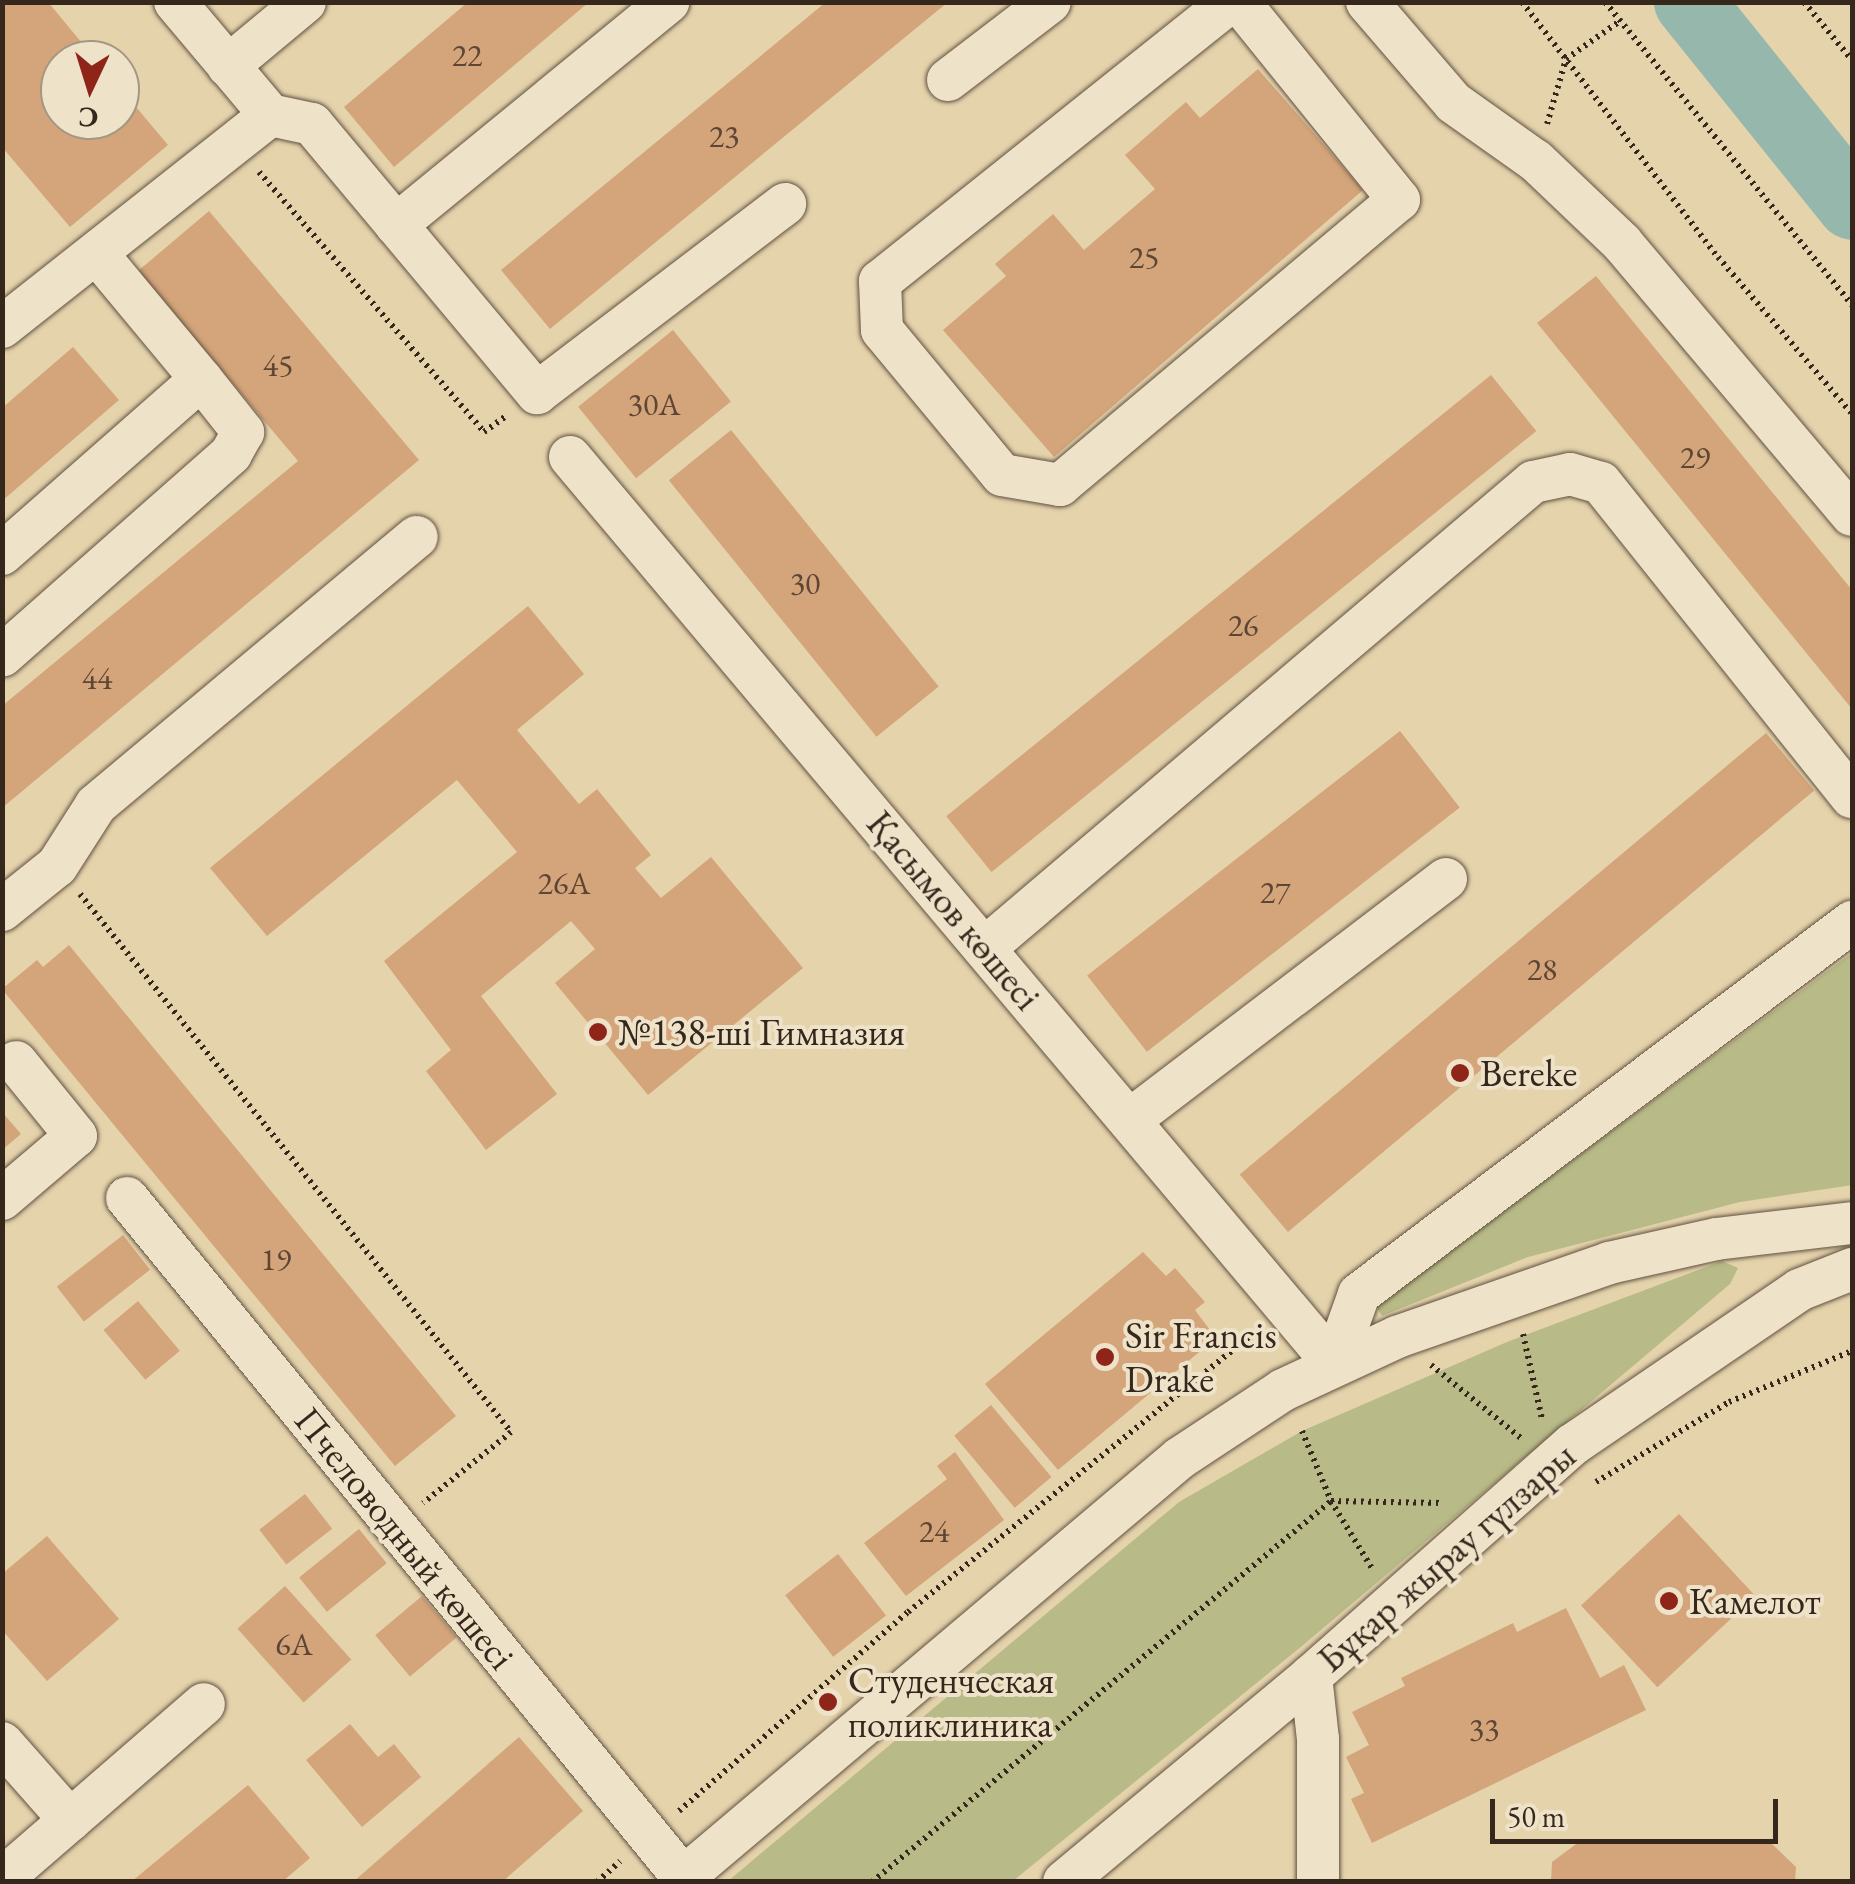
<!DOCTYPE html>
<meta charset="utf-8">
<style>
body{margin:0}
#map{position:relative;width:1855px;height:1884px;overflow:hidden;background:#e5d3ac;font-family:"EB Garamond",serif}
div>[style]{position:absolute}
.green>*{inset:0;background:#b8bb87}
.river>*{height:70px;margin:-35px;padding:0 35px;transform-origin:35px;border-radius:35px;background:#96b7ab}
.building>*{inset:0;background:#d4a47a;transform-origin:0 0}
.path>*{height:6px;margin-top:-3px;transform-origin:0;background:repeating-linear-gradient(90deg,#36271d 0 2.5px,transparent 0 7.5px)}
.roads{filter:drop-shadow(0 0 2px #625241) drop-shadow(0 0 2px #625241)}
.minor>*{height:42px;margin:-21px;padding:0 21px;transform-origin:21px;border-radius:21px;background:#eee2c9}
.dots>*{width:28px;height:28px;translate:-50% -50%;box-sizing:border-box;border:5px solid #eee2c9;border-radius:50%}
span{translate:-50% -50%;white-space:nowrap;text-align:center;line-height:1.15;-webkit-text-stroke:8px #eee2c9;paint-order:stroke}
.number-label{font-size:32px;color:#5e4634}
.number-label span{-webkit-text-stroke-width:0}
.street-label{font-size:38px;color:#36271d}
.poi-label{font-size:38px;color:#36271d}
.left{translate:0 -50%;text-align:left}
.frame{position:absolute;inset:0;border:5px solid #36271d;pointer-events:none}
.north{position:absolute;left:40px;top:40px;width:100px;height:100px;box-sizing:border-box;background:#eee2c9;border:2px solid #a49784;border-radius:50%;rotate:184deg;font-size:28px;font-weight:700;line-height:40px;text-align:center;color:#36271d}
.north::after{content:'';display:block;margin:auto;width:35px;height:45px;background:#8f2418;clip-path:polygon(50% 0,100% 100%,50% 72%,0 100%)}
.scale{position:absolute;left:1490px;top:1799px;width:288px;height:45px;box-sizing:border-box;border:5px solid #36271d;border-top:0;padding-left:12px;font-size:30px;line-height:35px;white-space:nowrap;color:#36271d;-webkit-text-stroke:8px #eee2c9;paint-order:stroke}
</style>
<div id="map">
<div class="green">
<div style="clip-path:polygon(1852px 953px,1852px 1185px,1740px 1202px,1528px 1257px,1382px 1316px,1376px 1306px)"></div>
<div style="clip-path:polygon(1722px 1261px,1738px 1268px,1730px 1284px,1302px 1646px,1013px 1881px,728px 1881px,1179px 1502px,1302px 1431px,1507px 1342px)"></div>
</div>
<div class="river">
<div style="left:1689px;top:2px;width:260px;rotate:51.2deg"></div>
</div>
<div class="building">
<div style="clip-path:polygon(2px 2px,48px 2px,96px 60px,60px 60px,60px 120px,120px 120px,120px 88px,168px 145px,70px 227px,2px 147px)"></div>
<div style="clip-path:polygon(468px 2px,589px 2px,394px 167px,344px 107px)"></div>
<div style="clip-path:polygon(826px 2px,948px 2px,550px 329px,501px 270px)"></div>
<div style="clip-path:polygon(1258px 69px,1363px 190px,1054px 457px,943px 330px,1006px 276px,995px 264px,1053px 214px,1084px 250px,1155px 189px,1125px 155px,1186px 102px,1200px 118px)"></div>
<div style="clip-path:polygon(209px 211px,419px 460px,2px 808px,2px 706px,298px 461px,138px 271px)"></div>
<div style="clip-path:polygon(1596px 276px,1852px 590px,1852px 709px,1537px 323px)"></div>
<div style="left:673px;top:330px;width:92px;height:122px;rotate:51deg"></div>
<div style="clip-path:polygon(73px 347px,119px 400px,2px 501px,2px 408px)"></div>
<div style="left:1491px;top:375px;width:72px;height:701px;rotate:51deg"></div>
<div style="left:731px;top:430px;width:330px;height:80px;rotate:51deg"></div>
<div style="clip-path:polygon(528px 606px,584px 674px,517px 730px,579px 804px,597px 789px,651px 855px,635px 868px,661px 898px,711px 857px,803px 968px,648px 1095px,555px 983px,595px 949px,571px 921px,481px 996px,557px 1094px,486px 1150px,426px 1071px,451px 1050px,384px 961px,517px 852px,457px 780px,267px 936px,210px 868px)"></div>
<div style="left:1400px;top:731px;width:97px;height:397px;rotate:52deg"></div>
<div style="left:1766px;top:733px;width:75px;height:687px;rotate:50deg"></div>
<div style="clip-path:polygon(69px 945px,456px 1416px,395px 1466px,2px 989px,37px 960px,43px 967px)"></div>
<div style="clip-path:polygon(2px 1112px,21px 1134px,2px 1150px)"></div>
<div style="left:123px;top:1235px;width:44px;height:84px;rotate:52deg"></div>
<div style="clip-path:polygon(1143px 1252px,1166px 1276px,1175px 1268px,1205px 1302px,1195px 1310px,1216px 1338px,1058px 1470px,985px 1384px)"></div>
<div style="left:138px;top:1301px;width:65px;height:45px;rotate:50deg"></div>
<div style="left:991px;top:1405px;width:94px;height:48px;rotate:50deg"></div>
<div style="clip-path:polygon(955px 1452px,1004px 1520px,906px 1596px,864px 1543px,947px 1479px,937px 1466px)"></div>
<div style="left:305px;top:1494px;width:44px;height:58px;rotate:52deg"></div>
<div style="left:1679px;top:1514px;width:112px;height:134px;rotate:47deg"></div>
<div style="left:359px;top:1529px;width:44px;height:77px;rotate:51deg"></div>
<div style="clip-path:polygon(47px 1536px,119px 1619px,47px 1681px,2px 1630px,2px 1574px)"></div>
<div style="left:838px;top:1554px;width:78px;height:67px;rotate:52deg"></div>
<div style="left:285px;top:1586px;width:99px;height:64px;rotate:48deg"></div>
<div style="left:422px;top:1596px;width:54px;height:61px;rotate:50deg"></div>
<div style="clip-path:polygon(1566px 1608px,1600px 1678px,1624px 1665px,1646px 1710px,1372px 1843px,1351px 1799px,1364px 1793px,1346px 1757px,1369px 1745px,1352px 1712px,1405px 1686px,1401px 1678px,1513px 1623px,1517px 1632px)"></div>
<div style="clip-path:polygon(350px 1724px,378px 1757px,394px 1744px,421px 1777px,362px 1827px,306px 1760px)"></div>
<div style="clip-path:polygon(519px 1737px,583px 1811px,502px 1882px,353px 1882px)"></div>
<div style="clip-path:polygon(248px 1785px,310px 1858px,282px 1882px,131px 1882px)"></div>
<div style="clip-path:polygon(1583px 1839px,1772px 1844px,1796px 1867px,1795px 1882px,1551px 1882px,1552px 1862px)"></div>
</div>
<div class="path">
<div style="left:1522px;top:2px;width:322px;rotate:52.5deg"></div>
<div style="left:1718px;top:257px;width:206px;rotate:49.5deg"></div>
<div style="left:1605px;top:2px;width:391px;rotate:50.8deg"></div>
<div style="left:1804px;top:2px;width:75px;rotate:50.4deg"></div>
<div style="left:1547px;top:124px;width:68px;rotate:-73.7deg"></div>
<div style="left:1566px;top:59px;width:66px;rotate:-35.1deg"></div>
<div style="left:259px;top:172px;width:344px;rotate:49.1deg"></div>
<div style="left:484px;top:432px;width:29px;rotate:-36deg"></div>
<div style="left:80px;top:894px;width:689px;rotate:51.3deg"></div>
<div style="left:511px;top:1432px;width:113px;rotate:141.1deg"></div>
<div style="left:1523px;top:1334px;width:87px;rotate:77.4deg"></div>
<div style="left:1431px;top:1365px;width:117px;rotate:39.1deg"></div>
<div style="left:1302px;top:1431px;width:76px;rotate:67.5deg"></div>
<div style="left:1331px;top:1501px;width:81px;rotate:58.7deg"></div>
<div style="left:1596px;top:1482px;width:155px;rotate:-31deg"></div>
<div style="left:1729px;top:1402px;width:133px;rotate:-22.5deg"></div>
<div style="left:679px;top:1811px;width:303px;rotate:-41deg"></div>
<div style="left:908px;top:1612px;width:449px;rotate:-38.9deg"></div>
<div style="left:597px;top:1882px;width:31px;rotate:-42deg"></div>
<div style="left:872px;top:1882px;width:597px;rotate:-39.69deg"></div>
<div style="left:1331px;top:1501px;width:112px;rotate:1deg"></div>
</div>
<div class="roads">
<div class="minor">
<div style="left:175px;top:2px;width:148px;rotate:49.9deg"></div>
<div style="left:1230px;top:2px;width:448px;rotate:141.4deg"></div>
<div style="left:880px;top:281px;width:49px;rotate:87.7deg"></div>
<div style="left:882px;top:330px;width:188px;rotate:50.4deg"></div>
<div style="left:1002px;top:475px;width:59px;rotate:9.8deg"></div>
<div style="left:1060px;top:485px;width:443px;rotate:-40.1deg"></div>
<div style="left:1399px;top:200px;width:255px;rotate:-128.9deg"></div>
<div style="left:1367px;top:2px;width:133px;rotate:49.3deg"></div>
<div style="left:1454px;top:103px;width:100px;rotate:35.3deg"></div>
<div style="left:1536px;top:161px;width:119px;rotate:43.6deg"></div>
<div style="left:1622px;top:243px;width:356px;rotate:49.8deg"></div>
<div style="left:228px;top:66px;width:100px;rotate:-39.7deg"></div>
<div style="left:948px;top:80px;width:128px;rotate:-37.4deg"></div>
<div style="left:270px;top:115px;width:43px;rotate:12.1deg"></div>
<div style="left:312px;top:124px;width:351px;rotate:50.1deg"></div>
<div style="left:537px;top:393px;width:312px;rotate:-37.3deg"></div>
<div style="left:396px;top:225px;width:352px;rotate:-39.3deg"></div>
<div style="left:98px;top:255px;width:161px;rotate:50.3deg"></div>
<div style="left:2px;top:327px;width:342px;rotate:-38.3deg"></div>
<div style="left:570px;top:457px;width:1186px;rotate:49.89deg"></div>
<div style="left:2px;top:554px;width:265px;rotate:-41.3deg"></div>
<div style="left:201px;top:379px;width:68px;rotate:51.6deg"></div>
<div style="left:243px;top:432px;width:25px;rotate:119deg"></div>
<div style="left:231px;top:454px;width:305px;rotate:138.6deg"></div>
<div style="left:2px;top:910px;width:70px;rotate:-38.7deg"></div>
<div style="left:57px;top:866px;width:72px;rotate:-57.4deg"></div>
<div style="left:96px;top:805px;width:418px;rotate:-39.9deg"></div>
<div style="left:986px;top:947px;width:718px;rotate:-40.37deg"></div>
<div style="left:1533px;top:482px;width:38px;rotate:-12deg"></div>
<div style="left:1570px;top:474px;width:32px;rotate:16deg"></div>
<div style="left:1601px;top:483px;width:402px;rotate:51.4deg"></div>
<div style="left:1131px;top:1119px;width:396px;rotate:-37.3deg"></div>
<div style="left:127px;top:1198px;width:878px;rotate:50.69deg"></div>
<div style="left:2px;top:1199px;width:97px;rotate:-40.4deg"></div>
<div style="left:76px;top:1136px;width:95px;rotate:-129deg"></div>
<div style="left:1334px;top:1364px;width:74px;rotate:-70.3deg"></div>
<div style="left:1359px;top:1294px;width:618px;rotate:-37.04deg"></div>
<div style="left:1311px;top:1676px;width:63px;rotate:83.7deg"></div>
<div style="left:1318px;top:1739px;width:143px;rotate:90deg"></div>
<div style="left:2px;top:1743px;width:103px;rotate:48.6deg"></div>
<div style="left:2px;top:1879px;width:267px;rotate:-40.9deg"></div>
<div style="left:678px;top:1882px;width:657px;rotate:-40.19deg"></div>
<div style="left:1180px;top:1458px;width:123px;rotate:-33.4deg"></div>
<div style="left:1283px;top:1390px;width:126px;rotate:-24.9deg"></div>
<div style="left:1397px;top:1337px;width:225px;rotate:-19.2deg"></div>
<div style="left:1609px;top:1263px;width:110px;rotate:-12.6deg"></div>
<div style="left:1716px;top:1239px;width:137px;rotate:-6.7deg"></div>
<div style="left:1064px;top:1882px;width:322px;rotate:-39.8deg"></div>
<div style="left:1311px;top:1676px;width:349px;rotate:-41.5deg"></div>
<div style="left:1572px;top:1445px;width:275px;rotate:-34.3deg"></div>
<div style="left:1799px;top:1290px;width:57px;rotate:-21.6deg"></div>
</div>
</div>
<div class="dots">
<div style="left:598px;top:1032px;background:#8f2418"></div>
<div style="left:1460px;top:1073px;background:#8f2418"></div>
<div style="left:1105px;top:1357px;background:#8f2418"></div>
<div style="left:1669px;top:1601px;background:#8f2418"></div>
<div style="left:828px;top:1702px;background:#8f2418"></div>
</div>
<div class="number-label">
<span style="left:467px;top:55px">22</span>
<span style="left:724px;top:136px">23</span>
<span style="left:1144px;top:257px">25</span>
<span style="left:278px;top:365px">45</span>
<span style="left:654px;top:404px">30А</span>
<span style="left:1695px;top:457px">29</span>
<span style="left:805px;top:583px">30</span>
<span style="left:1243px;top:625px">26</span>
<span style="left:97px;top:678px">44</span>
<span style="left:564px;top:883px">26А</span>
<span style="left:1275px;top:892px">27</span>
<span style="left:1542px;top:969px">28</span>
<span style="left:276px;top:1259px">19</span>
<span style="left:934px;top:1531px">24</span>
<span style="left:294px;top:1644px">6А</span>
<span style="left:1484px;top:1729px">33</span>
</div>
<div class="street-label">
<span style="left:954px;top:910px;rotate:50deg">Қасымов көшесі</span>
<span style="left:405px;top:1538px;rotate:51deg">Пчеловодный көшесі</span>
<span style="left:1446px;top:1557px;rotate:-41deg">Бұқар жырау гүлзары</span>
</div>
<div class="poi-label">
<span class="left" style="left:618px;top:1032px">№138-ші Гимназия</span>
<span class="left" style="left:1480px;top:1073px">Bereke</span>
<span class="left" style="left:1125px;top:1357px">Sir Francis<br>Drake</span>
<span class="left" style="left:1689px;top:1601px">Камелот</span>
<span class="left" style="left:848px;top:1702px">Студенческая<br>поликлиника</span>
</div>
<div class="frame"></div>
<div class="north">С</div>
<div class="scale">50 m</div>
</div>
